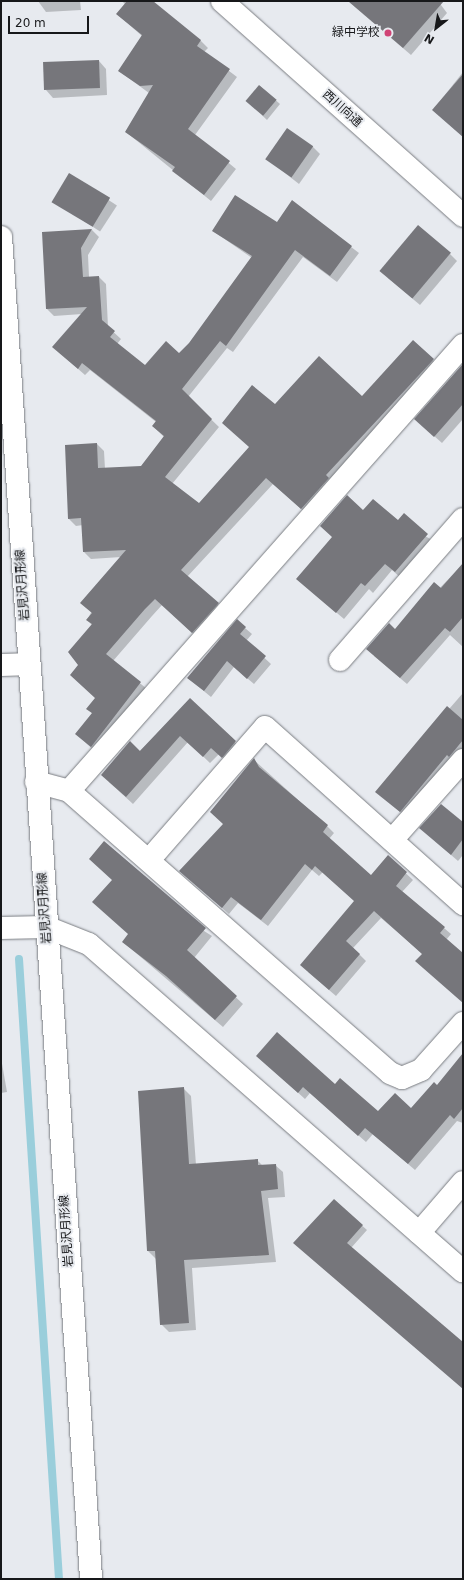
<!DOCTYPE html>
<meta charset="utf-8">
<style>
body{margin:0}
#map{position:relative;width:464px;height:1580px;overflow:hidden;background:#e7eaef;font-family:"DejaVu Sans","Noto Sans JP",sans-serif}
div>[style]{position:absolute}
.shadow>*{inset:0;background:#0003;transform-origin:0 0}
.stream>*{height:8px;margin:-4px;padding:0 4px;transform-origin:4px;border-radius:4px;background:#9acedb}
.building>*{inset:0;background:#76767b;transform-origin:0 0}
.roads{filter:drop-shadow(0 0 1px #797c81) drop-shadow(0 0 1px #797c81)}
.minor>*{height:22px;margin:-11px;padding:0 11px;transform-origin:11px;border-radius:11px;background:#fff}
.major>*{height:22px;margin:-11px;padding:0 11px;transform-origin:11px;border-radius:11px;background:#fff}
.dots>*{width:11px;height:11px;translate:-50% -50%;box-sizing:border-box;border:2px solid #e7eaef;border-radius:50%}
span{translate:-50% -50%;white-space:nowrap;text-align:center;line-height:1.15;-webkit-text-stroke:3.5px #e7eaef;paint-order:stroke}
.poi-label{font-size:12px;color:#17181a}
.right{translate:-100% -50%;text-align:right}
.street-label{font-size:12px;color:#17181a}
.frame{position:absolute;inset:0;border:2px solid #17181a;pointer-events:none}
.north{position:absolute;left:416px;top:8px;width:40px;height:40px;-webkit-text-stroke:3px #e7eaef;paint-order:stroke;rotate:211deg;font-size:11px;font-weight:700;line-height:16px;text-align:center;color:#17181a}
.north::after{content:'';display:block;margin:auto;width:14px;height:18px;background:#17181a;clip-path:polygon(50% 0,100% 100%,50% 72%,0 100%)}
.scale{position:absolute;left:8px;top:16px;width:81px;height:18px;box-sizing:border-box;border:2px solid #17181a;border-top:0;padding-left:5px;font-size:12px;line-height:14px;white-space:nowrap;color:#17181a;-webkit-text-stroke:3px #e7eaef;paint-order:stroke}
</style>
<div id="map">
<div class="shadow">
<div style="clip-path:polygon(38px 1px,80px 1px,81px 10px,46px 12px)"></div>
<div style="clip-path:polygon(122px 1px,151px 1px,201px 41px,208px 48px,204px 52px,237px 77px,195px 135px,236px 169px,211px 201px,126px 132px,149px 93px,119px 71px,142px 36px,117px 14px,125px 4px)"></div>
<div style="clip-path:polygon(348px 1px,438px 1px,447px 13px,411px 55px)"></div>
<div style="clip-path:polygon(99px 61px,106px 69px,107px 95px,53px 98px,46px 90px)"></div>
<div style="clip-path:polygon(463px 72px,463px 137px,433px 110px)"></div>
<div style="clip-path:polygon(260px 86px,280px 104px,267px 120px,250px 104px)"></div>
<div style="clip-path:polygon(312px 146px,320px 154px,299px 184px,267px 159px)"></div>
<div style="left:70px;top:175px;width:56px;height:31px;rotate:33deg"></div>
<div style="clip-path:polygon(292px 202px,359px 253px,337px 282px,303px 257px,233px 352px,227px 348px,188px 397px,219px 427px,172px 484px,199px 504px,250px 447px,275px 405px,362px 397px,433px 360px,440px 367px,309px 516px,273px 484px,187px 577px,225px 611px,199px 639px,162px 605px,152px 616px,113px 661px,147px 689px,98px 754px,76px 734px,93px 714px,87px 709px,96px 698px,79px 665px,92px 625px,87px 620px,121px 557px,91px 559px,84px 552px,83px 525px,76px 526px,69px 519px,97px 444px,104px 451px,105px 469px,141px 467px,164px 437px,153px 426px,156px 422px,90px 370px,85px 375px,61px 354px,82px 314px,54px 316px,47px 309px,43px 233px,92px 230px,99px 237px,88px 255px,89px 277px,99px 277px,106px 284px,108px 327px,121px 339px,117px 344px,145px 366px,179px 354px,190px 343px,252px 258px,213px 231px,277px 223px)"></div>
<div style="clip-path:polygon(450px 254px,457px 261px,420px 305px,388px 278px)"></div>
<div style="clip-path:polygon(463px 364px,463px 419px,442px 443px,415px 419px)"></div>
<div style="clip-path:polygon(398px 521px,434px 541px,402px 579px,392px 570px,373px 593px,369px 589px,344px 619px,297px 579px)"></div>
<div style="clip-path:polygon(463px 564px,463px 647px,450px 635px,407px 684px,374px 656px)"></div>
<div style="clip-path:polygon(245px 628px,252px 634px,246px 641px,271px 664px,254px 684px,234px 667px,211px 697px,188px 678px)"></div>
<div style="clip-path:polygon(463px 693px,463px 755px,407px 818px,377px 792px)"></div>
<div style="clip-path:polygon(190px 700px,242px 749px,230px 764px,219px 754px,210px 763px,188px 742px,133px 804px,109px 782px)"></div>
<div style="clip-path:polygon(254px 760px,327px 826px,334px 833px,329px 839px,371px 876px,395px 863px,413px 880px,402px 892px,451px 934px,446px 940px,463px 954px,463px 1002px,423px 954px,381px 918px,353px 948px,366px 961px,336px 996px,308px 972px,356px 901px,323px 872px,319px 876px,312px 870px,268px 926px,238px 903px,229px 914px,187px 877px,224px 824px)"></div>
<div style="clip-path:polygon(463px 823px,463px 855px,458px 861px,420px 828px)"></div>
<div style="clip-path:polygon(90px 859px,212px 936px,194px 958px,243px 1004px,223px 1027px,123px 942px,129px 934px,113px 880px)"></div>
<div style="clip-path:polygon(463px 1054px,463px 1123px,457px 1121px,415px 1170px,373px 1134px,366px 1142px,310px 1093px,305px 1099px,264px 1062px,335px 1085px,378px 1112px,411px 1109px,437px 1086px)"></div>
<div style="clip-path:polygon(1px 1058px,7px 1092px,1px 1093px)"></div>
<div style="clip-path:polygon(183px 1088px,191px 1096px,196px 1165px,257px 1160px,263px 1166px,275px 1165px,283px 1172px,285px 1197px,268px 1198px,276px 1262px,192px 1268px,196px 1330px,169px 1332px,161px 1324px,156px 1259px,148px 1251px)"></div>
<div style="clip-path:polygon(334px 1201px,367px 1230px,351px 1248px,463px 1343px,463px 1388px,299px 1247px)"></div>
</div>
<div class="stream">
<div style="left:19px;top:959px;width:621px;rotate:86.31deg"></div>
</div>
<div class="building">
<div style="clip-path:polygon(127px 1px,153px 1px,201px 40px,197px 46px,230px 69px,188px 129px,230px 161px,204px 195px,172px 171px,175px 167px,125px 132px,153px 85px,140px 86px,118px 71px,142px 35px,116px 14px)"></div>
<div style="clip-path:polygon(348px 1px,444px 1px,403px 48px)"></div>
<div style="left:99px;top:60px;width:28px;height:56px;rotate:88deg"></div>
<div style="clip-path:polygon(463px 74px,463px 137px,432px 110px)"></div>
<div style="left:259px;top:85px;width:23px;height:21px;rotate:40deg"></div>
<div style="left:287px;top:128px;width:32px;height:38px;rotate:35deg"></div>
<div style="left:69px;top:173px;width:48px;height:34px;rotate:31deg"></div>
<div style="clip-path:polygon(235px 195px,277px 222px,292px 200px,352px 246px,330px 276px,295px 250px,226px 346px,220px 341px,182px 389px,212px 419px,165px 477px,199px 503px,249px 447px,222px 423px,252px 385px,275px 404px,319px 356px,362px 396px,413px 340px,434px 359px,326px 475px,329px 478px,301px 509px,266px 478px,181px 570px,219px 603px,192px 633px,155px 599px,145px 609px,106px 654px,141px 682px,91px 747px,75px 734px,92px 713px,86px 709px,95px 698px,70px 675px,78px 665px,68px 652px,92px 624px,86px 620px,92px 613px,80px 603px,126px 550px,83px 552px,81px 518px,68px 519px,65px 445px,97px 443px,98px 468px,141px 466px,164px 436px,152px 426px,156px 421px,82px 363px,78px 369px,52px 347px,87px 307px,46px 309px,42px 232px,92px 229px,81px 248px,83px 277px,99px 276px,102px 320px,115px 331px,110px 337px,145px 365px,166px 341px,179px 353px,189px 343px,252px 256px,212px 231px)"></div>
<div style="left:418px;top:225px;width:43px;height:60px;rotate:40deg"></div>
<div style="clip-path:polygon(463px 364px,463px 404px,434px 437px,414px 419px)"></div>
<div style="clip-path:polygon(347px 495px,363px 510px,373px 499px,398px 520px,404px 513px,428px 534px,395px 572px,385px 564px,365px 586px,361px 583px,336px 613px,296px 579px,332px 537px,320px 526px)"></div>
<div style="clip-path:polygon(463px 563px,463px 617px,450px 632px,445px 628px,400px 678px,366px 649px,389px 623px,395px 629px,434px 582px,441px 588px)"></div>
<div style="clip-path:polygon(237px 619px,246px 627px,240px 634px,266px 656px,247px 679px,227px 661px,204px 691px,187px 678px)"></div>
<div style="clip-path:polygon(190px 698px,236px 741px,222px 758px,211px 748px,203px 757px,180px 736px,126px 797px,101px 775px,130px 741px,140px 751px)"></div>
<div style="clip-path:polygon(447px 706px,463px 720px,463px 740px,449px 757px,447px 755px,400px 812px,375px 792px)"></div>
<div style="clip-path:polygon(254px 758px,259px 767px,328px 825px,323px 832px,371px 875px,388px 855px,407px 872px,396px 886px,445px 927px,440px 933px,463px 953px,463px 1003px,415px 961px,422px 954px,374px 911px,346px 941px,360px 954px,329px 990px,300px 965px,354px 901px,315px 866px,312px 870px,305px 864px,261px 920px,231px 897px,222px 908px,179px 871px,223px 824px,210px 812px)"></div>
<div style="clip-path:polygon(441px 804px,463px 822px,463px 839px,451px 855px,419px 828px)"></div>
<div style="clip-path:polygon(104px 841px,206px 928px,187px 950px,237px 996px,215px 1020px,166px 976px,122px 942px,128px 934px,92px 902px,112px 880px,89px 859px)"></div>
<div style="clip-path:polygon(277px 1032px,335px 1084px,340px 1078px,378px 1111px,395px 1093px,411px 1108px,434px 1082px,437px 1085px,463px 1053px,463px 1108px,454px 1119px,450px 1115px,408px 1164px,365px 1128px,358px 1136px,303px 1087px,298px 1093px,256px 1056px)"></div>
<div style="clip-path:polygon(184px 1087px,189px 1164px,258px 1159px,258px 1165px,276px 1164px,278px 1189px,261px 1191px,269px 1255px,184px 1260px,189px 1323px,160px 1325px,155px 1251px,147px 1251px,138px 1091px)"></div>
<div style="clip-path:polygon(334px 1199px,363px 1225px,347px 1243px,463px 1342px,463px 1389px,293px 1243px)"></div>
</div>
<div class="roads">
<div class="minor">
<div style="left:222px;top:1px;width:323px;rotate:41.7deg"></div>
<div style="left:340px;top:660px;width:187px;rotate:-48.9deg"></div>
<div style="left:1px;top:665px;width:28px;rotate:-2deg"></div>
<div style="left:36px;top:782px;width:34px;rotate:15deg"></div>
<div style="left:69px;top:791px;width:427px;rotate:41.3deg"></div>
<div style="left:390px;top:1073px;width:13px;rotate:23deg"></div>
<div style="left:402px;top:1078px;width:21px;rotate:-23deg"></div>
<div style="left:421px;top:1070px;width:63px;rotate:-48.2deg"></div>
<div style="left:69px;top:791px;width:595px;rotate:-48.54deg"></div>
<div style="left:392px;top:840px;width:107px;rotate:-48.4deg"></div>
<div style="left:149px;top:860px;width:176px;rotate:-48.9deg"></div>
<div style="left:265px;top:727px;width:266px;rotate:41.8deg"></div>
<div style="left:1px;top:928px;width:45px;rotate:-1.3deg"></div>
<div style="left:46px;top:927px;width:46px;rotate:21.6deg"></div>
<div style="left:89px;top:944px;width:497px;rotate:41.2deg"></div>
<div style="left:419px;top:1233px;width:67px;rotate:-49.2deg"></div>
</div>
<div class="major">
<div style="left:1px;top:237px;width:1345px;rotate:86.16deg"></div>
</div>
</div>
<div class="dots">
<div style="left:388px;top:33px;background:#d04375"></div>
</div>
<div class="poi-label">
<span class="right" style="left:380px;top:33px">緑中学校</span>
</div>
<div class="street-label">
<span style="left:342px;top:109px;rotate:42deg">西川向通</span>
<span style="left:23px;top:585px;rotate:-94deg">岩見沢月形線</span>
<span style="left:45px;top:908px;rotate:-94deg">岩見沢月形線</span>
<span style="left:67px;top:1231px;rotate:-94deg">岩見沢月形線</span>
</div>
<div class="frame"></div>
<div class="north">N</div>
<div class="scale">20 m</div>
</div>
